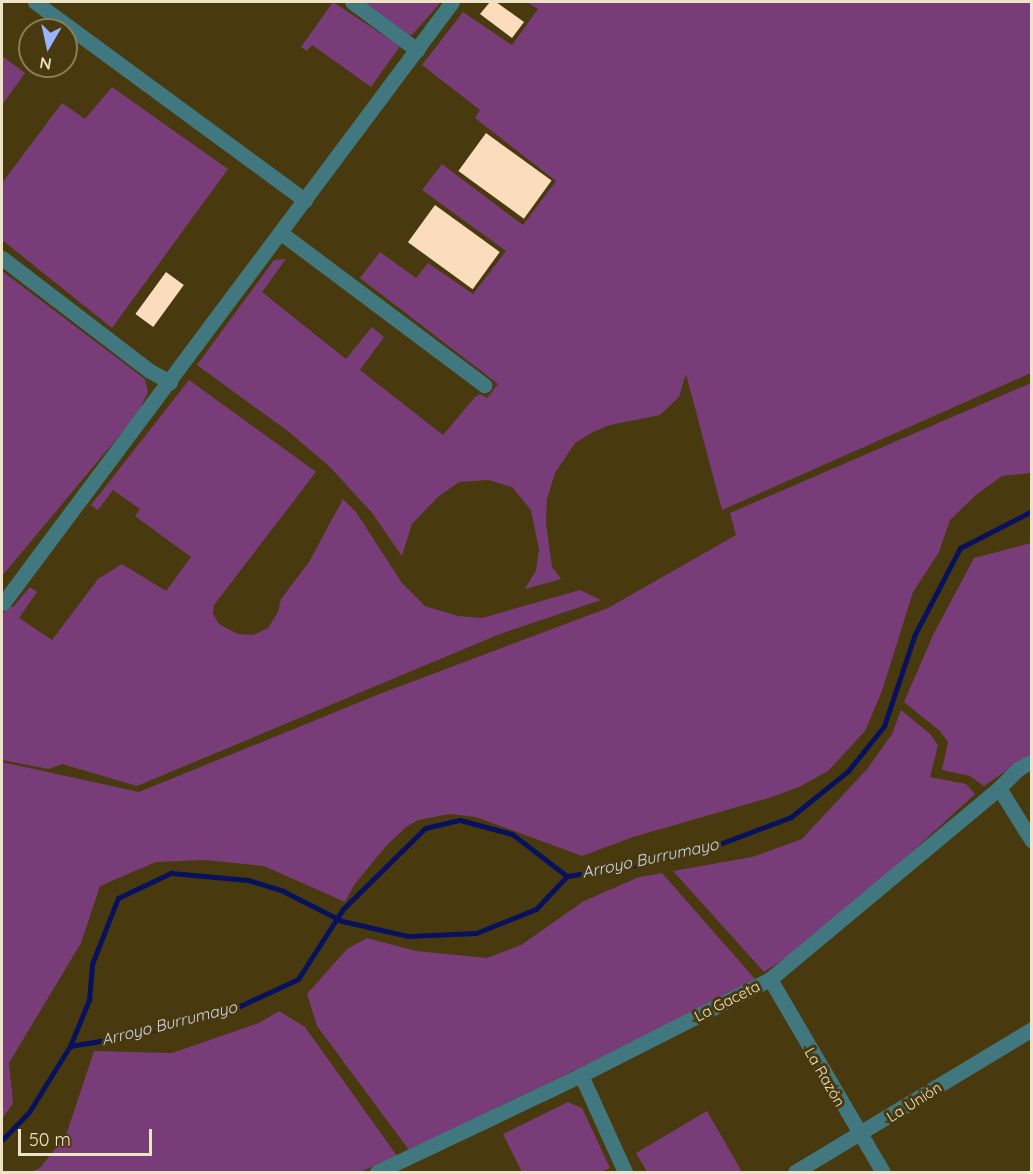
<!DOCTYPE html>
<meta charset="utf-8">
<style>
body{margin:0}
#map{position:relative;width:1033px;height:1174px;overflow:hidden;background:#49390e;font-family:Quicksand,sans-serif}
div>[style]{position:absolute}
.green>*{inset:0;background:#783c78}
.stream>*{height:5px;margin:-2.5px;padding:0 2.5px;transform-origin:2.5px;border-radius:2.5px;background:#08115e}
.building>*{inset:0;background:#fbddbe;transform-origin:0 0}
.minor>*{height:15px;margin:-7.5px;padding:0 7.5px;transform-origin:7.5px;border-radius:7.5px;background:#417880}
span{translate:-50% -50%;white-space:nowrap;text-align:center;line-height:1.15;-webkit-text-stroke:6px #49390e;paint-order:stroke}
.street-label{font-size:15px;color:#efe3c7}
.water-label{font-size:16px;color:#ced8ee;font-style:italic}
.frame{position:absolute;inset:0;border:3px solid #efe3c7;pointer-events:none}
.north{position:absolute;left:18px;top:18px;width:60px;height:60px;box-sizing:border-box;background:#49390e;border:2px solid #8b7d58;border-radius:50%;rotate:189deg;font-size:16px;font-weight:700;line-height:24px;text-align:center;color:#efe3c7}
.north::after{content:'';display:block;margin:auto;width:21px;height:27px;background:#99b5fd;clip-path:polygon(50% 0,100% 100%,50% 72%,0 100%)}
.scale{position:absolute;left:18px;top:1129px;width:134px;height:27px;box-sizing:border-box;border:3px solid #efe3c7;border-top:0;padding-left:8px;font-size:18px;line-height:21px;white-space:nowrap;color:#efe3c7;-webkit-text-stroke:4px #49390e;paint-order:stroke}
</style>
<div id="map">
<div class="green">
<div style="clip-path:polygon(333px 2px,400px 46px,371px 87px,312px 45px,307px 51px,301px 47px)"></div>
<div style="clip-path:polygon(358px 2px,441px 2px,412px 35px,403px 34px)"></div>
<div style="clip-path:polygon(527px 2px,1031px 2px,1031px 373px,722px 510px,686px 374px,679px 397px,660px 415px,610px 425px,593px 432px,575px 443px,555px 473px,547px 499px,546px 523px,552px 567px,561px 579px,525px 589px,536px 570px,539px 550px,531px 510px,512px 487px,488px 480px,459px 482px,438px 497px,412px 524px,402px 556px,372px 513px,330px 467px,289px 432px,197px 365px,274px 260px,286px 259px,262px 292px,346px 359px,372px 327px,384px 337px,360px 370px,443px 435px,475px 397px,480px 394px,487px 398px,498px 384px,360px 278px,380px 252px,416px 278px,428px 263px,473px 294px,506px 251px,422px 190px,442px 164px,523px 225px,556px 181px,475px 118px,480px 110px,422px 65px,463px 12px,512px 45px,538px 9px)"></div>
<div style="clip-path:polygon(2px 56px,25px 73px,2px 105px)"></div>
<div style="clip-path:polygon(112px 87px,228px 169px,112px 328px,2px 240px,2px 183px,62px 103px,85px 119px)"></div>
<div style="clip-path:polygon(2px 271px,145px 379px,148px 392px,138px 413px,2px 576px)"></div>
<div style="clip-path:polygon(189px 380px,316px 472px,214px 605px,213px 614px,219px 624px,238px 634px,253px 635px,268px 628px,278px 612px,281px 599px,309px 562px,343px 499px,356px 512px,402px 583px,425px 606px,458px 616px,482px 618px,580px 590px,601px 600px,500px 634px,137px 786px,62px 764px,49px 769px,2px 760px,2px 615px,9px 606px,13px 607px,30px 587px,37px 592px,19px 618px,52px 640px,98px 579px,122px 564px,166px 591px,191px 557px,135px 516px,140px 509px,113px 490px,98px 510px,91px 505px)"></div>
<div style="clip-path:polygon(1031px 383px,1031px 473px,1002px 476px,977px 494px,950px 520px,939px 552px,913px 592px,882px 691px,865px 731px,828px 771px,799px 787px,772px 797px,633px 837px,582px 856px,476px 817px,450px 814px,418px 820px,406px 827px,386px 846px,354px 885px,345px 902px,264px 866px,206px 860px,156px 862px,100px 886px,81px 943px,9px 1063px,13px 1103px,2px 1119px,2px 762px,139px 792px,382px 693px,608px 608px,736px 535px,730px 513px)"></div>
<div style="clip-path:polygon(1031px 543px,1031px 753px,984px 786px,970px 776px,942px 770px,948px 742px,940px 731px,904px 702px,933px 635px,974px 558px)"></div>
<div style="clip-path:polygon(901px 710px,930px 734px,938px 745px,930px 777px,966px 784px,975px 794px,902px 861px,796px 951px,764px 972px,673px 871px,752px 857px,802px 839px,868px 768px,892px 734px)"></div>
<div style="clip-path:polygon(662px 873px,755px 979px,654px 1032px,409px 1150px,317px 1026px,307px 994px,347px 949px,367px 938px,416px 951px,487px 958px,521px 945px,584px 901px,639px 877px)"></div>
<div style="clip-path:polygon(279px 1011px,305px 1027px,397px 1156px,360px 1172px,30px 1172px,40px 1168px,66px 1135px,94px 1051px,172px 1053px,259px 1023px)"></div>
<div style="clip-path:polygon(568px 1102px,582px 1108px,610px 1168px,601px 1172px,522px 1172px,503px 1134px)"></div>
<div style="clip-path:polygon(707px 1111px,742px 1172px,647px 1172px,636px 1153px)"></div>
</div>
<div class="stream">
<div style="left:70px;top:1046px;width:50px;rotate:-67.6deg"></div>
<div style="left:89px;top:1000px;width:36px;rotate:-85deg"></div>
<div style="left:92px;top:964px;width:71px;rotate:-68.5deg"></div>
<div style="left:118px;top:898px;width:59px;rotate:-25.3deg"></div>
<div style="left:171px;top:873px;width:77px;rotate:5.2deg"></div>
<div style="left:248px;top:880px;width:37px;rotate:17deg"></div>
<div style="left:283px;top:891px;width:66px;rotate:27deg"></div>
<div style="left:342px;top:921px;width:68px;rotate:12.8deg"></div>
<div style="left:408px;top:936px;width:68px;rotate:-2.5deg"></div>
<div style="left:476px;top:933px;width:65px;rotate:-21.8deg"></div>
<div style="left:536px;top:909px;width:45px;rotate:-46.8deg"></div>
<div style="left:2px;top:1140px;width:39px;rotate:-46deg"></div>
<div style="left:29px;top:1112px;width:78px;rotate:-58.2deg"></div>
<div style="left:70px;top:1046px;width:61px;rotate:-9.5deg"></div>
<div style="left:130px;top:1036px;width:100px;rotate:-13.9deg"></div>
<div style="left:227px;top:1012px;width:78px;rotate:-24.9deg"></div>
<div style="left:298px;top:979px;width:83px;rotate:-57.3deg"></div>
<div style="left:343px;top:909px;width:115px;rotate:-44.6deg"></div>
<div style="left:425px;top:828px;width:36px;rotate:-13deg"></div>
<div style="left:460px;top:820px;width:54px;rotate:15.1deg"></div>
<div style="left:512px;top:834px;width:69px;rotate:37.4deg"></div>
<div style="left:567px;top:876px;width:61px;rotate:-8.5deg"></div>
<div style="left:627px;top:867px;width:81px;rotate:-12.8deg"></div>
<div style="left:706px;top:849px;width:91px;rotate:-20.6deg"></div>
<div style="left:791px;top:817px;width:73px;rotate:-38.9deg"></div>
<div style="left:848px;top:771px;width:58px;rotate:-51.3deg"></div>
<div style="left:884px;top:726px;width:97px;rotate:-71.4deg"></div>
<div style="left:915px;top:634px;width:97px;rotate:-62.4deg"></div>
<div style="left:960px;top:548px;width:81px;rotate:-27.2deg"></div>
</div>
<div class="building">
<div style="clip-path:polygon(490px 2px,496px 2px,524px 22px,512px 38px,480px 14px)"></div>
<div style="left:486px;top:133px;width:81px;height:47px;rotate:36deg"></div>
<div style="left:435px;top:205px;width:80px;height:46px;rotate:36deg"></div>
<div style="left:166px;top:272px;width:22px;height:52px;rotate:36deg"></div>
</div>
<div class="minor">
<div style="left:35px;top:2px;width:335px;rotate:36.3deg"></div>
<div style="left:352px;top:2px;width:81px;rotate:36.4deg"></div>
<div style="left:281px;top:233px;width:254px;rotate:36.8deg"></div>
<div style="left:2px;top:258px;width:186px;rotate:37.4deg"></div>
<div style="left:150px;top:371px;width:23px;rotate:29deg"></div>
<div style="left:3px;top:603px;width:750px;rotate:-53.24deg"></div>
<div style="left:999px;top:788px;width:62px;rotate:58.1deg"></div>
<div style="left:770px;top:979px;width:224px;rotate:59.7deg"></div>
<div style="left:581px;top:1075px;width:107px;rotate:65.6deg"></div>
<div style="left:377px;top:1172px;width:226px;rotate:-25.4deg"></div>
<div style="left:581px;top:1075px;width:212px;rotate:-26.9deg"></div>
<div style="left:770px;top:979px;width:298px;rotate:-39.8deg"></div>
<div style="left:999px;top:788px;width:27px;rotate:-45deg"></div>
<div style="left:1018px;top:769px;width:16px;rotate:-30deg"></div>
<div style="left:795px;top:1172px;width:277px;rotate:-31.1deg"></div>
</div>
<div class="street-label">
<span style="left:727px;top:1001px;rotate:-27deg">La Gaceta</span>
<span style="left:825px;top:1077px;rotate:60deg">La Razón</span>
<span style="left:914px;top:1102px;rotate:-32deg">La Unión</span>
</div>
<div class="water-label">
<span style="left:650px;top:858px;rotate:-12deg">Arroyo Burrumayo</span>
<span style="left:169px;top:1023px;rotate:-14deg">Arroyo Burrumayo</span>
</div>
<div class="frame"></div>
<div class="north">N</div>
<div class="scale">50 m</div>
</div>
